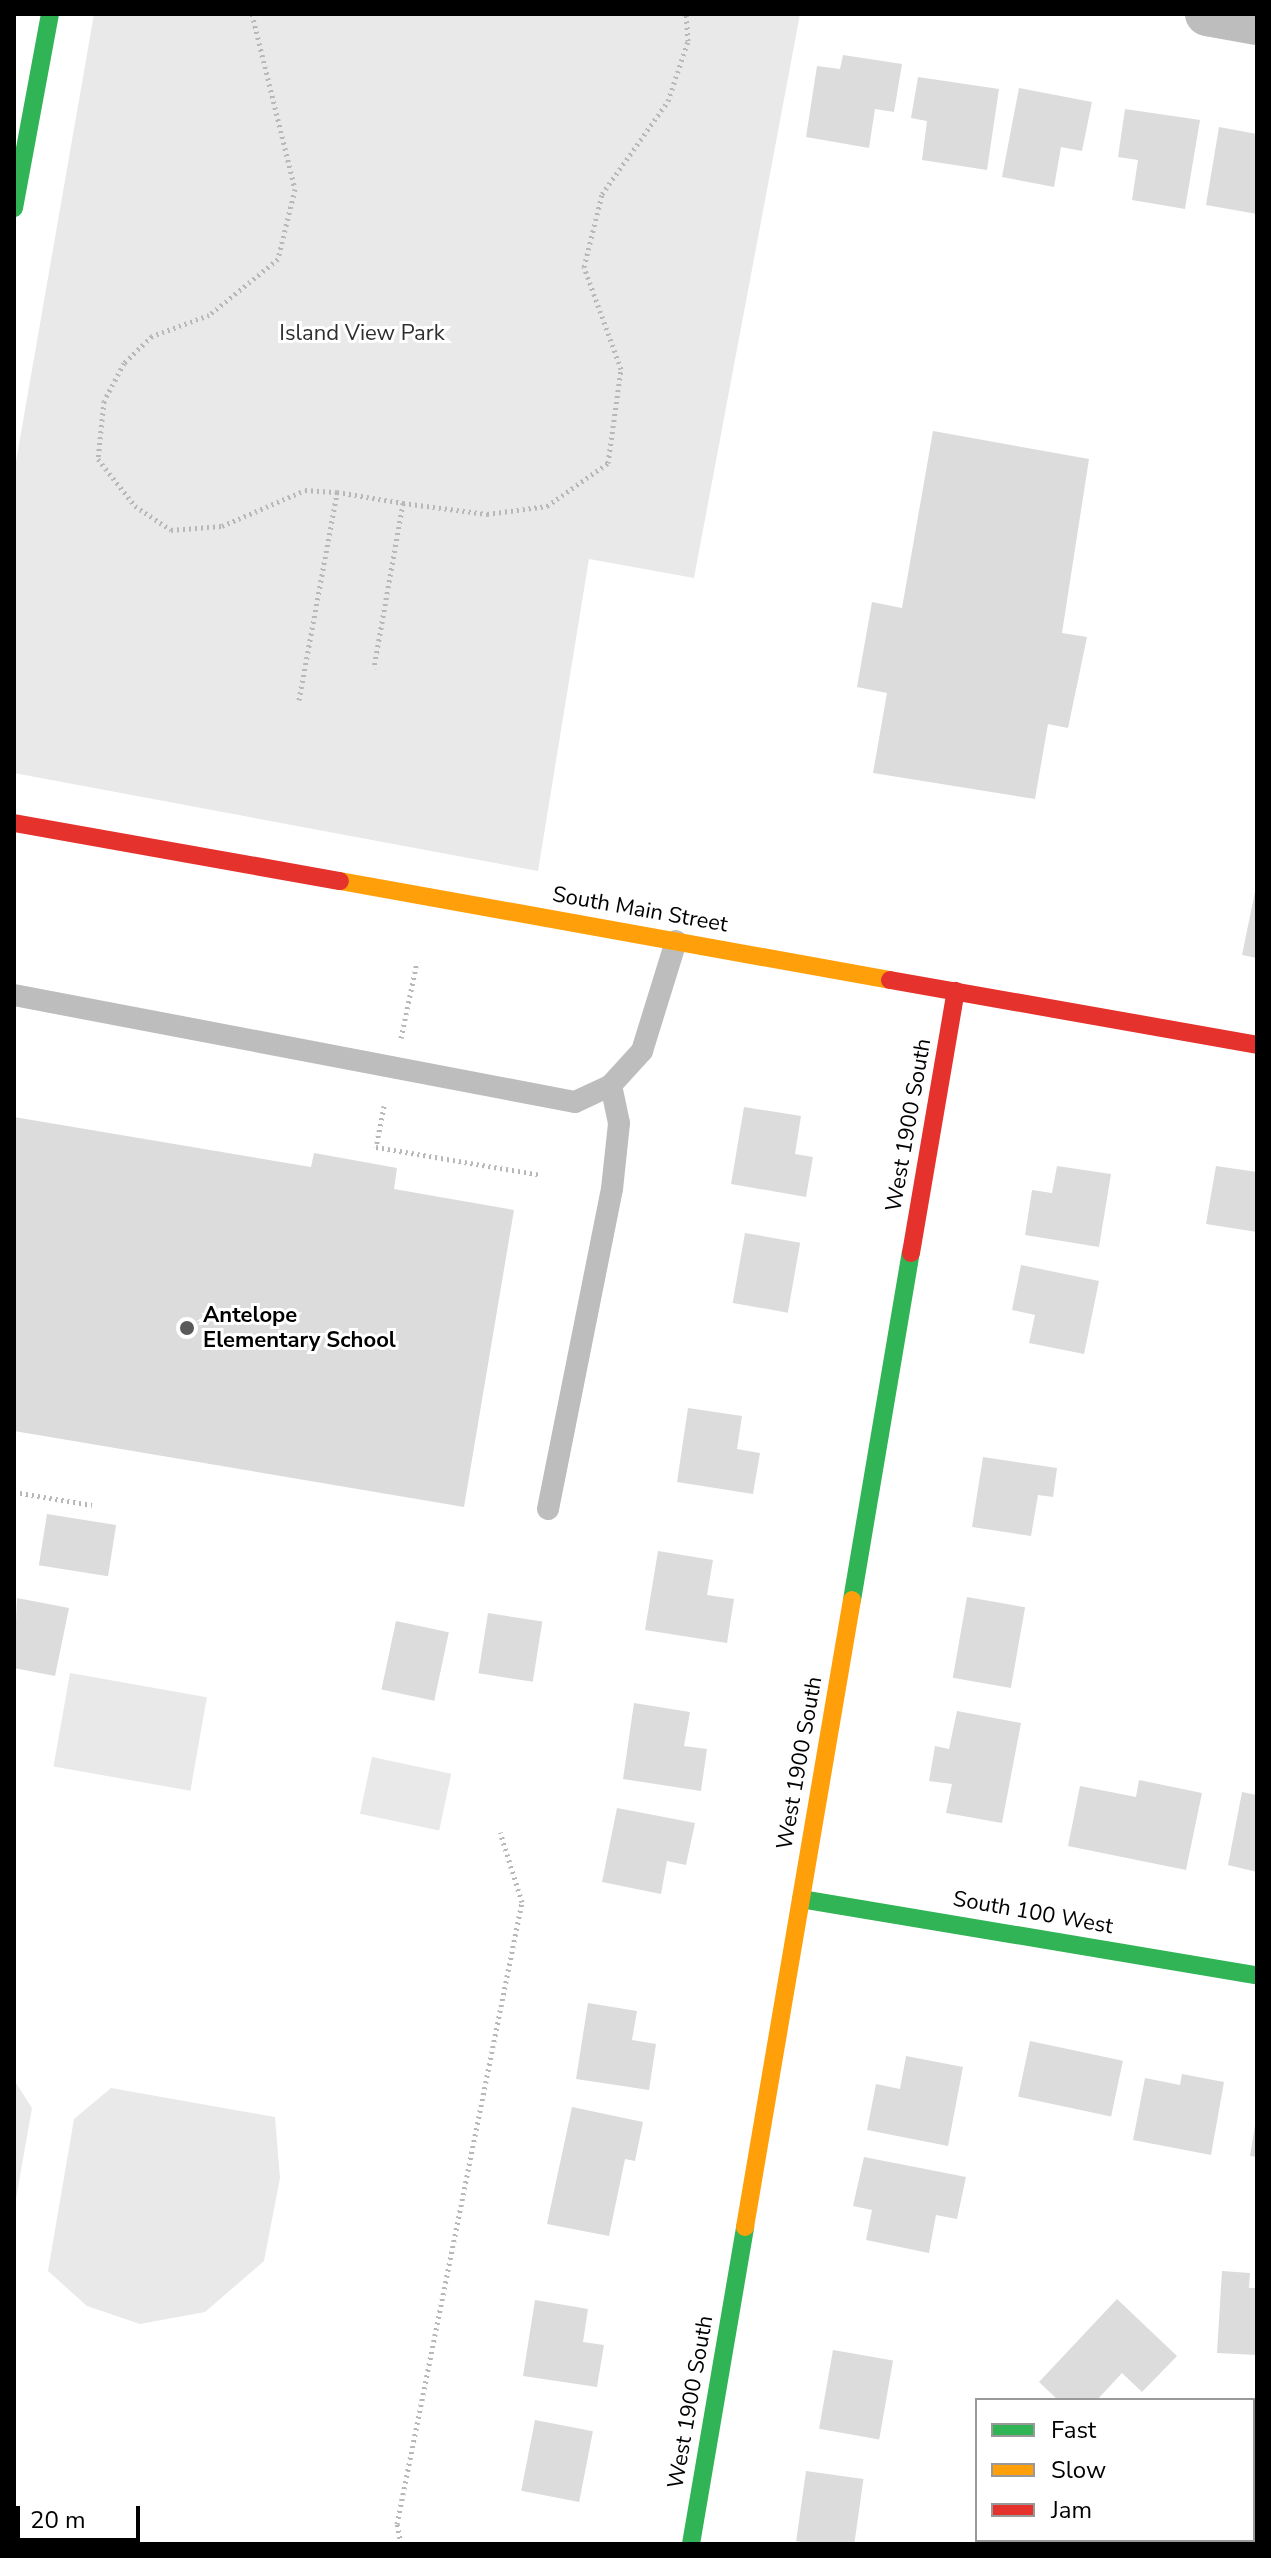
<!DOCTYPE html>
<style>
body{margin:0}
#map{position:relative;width:1271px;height:2558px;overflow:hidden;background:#fff;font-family:"Nunito Sans",sans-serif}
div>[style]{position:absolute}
.green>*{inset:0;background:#e9e9e9;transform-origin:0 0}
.building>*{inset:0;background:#dcdcdc;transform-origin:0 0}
.path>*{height:5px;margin-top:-2.5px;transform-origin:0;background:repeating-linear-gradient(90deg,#b8b8b8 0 2px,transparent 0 6px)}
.lane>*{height:22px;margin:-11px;padding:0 11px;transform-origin:11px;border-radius:11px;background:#bdbdbd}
.street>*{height:44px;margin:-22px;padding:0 22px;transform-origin:22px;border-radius:22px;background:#bdbdbd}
.fast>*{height:18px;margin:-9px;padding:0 9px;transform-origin:9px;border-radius:9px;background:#30b455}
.slow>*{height:18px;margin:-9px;padding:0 9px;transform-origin:9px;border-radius:9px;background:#ff9f0a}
.jam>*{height:18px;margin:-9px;padding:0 9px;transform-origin:9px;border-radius:9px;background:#e5322d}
.dots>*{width:22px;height:22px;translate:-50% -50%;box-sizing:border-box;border:4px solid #fff;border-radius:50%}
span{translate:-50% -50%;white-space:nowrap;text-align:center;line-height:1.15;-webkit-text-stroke:6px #fff;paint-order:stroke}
.park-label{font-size:22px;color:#2e2e2e}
.street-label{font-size:22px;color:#000}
.poi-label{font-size:22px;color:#000;font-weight:700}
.left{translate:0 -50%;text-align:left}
.frame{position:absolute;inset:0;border:16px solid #000;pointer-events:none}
.legend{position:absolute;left:975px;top:2398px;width:280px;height:144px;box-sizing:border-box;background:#fff;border:2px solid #999;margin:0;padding:10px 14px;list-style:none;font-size:24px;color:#000}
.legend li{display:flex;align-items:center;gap:16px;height:40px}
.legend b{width:40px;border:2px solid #999}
.scale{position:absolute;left:16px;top:2506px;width:124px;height:36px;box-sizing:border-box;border:4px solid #000;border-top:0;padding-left:10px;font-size:24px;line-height:28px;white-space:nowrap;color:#000;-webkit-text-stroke:6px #fff;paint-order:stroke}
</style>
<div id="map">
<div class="green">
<div style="clip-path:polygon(94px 14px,800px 14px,694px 578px,589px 559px,538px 871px,14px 773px,14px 473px)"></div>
<div style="left:70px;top:1673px;width:139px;height:95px;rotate:10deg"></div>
<div style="left:372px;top:1757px;width:81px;height:58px;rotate:12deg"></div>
<div style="clip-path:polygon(14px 2080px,32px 2108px,14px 2210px)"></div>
<div style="clip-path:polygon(111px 2088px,275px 2117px,280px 2178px,264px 2261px,205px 2312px,140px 2324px,87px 2306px,48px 2271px,74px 2119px)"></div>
</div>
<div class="building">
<div style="clip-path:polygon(843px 55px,902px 64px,894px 112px,875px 109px,869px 148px,806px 137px,817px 66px,840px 69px)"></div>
<div style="clip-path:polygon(918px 77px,999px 89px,987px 170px,922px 160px,927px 121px,911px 118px)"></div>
<div style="clip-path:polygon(1019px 88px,1092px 102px,1082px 151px,1061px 147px,1054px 187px,1002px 177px)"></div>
<div style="clip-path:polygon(1125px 109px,1200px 120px,1185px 209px,1132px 200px,1138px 160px,1118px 157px)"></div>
<div style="clip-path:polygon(1219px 127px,1257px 134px,1257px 214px,1206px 205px)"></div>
<div style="clip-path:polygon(933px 431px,1089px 459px,1062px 633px,1087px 637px,1068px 728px,1048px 724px,1035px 799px,873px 773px,887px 693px,857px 687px,872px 602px,902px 608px)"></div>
<div style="clip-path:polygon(1257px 882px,1257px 958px,1242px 955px)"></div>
<div style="clip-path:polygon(744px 1107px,801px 1116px,795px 1154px,813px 1157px,806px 1197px,731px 1184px)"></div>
<div style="clip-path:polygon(14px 1117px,311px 1167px,314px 1153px,397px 1168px,394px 1189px,514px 1210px,464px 1507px,14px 1431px)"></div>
<div style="clip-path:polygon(1057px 1166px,1111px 1174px,1099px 1247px,1025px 1235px,1032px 1190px,1052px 1193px)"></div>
<div style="clip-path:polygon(1216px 1166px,1257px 1172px,1257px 1232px,1206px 1224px)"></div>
<div style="left:745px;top:1233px;width:56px;height:71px;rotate:10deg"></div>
<div style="clip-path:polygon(1021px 1265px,1099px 1281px,1084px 1354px,1029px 1343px,1035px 1315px,1012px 1310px)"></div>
<div style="clip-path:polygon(688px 1408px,742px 1416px,737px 1449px,760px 1453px,753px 1494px,677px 1482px)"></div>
<div style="clip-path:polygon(983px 1457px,1057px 1468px,1053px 1497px,1038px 1495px,1031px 1536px,972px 1527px)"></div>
<div style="left:47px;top:1514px;width:70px;height:52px;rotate:9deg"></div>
<div style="clip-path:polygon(658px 1551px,713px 1560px,707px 1595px,734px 1599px,727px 1643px,645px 1630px)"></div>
<div style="left:967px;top:1597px;width:59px;height:82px;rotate:10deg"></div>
<div style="clip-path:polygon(17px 1598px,69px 1608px,55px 1676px,14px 1668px)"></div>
<div style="left:488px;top:1613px;width:55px;height:61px;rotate:9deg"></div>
<div style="left:396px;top:1621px;width:54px;height:70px;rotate:12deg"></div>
<div style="clip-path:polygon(634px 1703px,690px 1712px,684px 1746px,707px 1749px,701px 1791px,623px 1779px)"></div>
<div style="clip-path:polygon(957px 1711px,1021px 1723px,1002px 1823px,946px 1813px,952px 1784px,929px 1781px,935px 1746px,949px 1749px)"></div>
<div style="clip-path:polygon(1139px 1780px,1202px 1793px,1186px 1870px,1068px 1846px,1080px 1786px,1136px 1797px)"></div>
<div style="clip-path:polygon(1242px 1792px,1257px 1795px,1257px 1872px,1228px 1865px)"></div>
<div style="clip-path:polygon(617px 1808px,695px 1823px,686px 1865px,667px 1861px,661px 1894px,602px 1882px)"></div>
<div style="clip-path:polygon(588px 2003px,637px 2011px,632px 2040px,656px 2044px,649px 2090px,576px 2079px)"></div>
<div style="left:1030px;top:2041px;width:95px;height:57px;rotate:12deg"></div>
<div style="clip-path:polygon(906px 2056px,963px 2067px,948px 2146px,867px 2130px,876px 2084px,900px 2089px)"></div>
<div style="clip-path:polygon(1182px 2074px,1224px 2082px,1211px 2155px,1133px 2140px,1145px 2078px,1180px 2085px)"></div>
<div style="clip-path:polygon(572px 2107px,643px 2122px,635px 2161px,625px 2159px,609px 2236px,547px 2224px)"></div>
<div style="clip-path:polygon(1255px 2125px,1257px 2125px,1257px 2157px,1250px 2156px)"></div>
<div style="clip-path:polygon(864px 2157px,966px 2177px,957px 2219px,936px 2215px,929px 2253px,866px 2240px,872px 2210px,853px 2206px)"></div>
<div style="clip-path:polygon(1222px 2271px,1250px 2273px,1249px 2288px,1257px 2288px,1257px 2355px,1217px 2353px)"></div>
<div style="clip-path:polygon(1117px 2299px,1177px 2356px,1142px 2392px,1122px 2373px,1097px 2400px,1058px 2400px,1039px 2382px)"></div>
<div style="clip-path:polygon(535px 2300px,588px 2309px,583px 2342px,604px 2345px,597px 2387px,523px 2376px)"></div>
<div style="left:833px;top:2350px;width:61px;height:80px;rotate:10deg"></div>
<div style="left:535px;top:2420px;width:59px;height:72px;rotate:11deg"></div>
<div style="left:806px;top:2471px;width:58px;height:71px;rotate:8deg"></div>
<div style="clip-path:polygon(1036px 2540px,1074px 2540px,1074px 2542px,1036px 2544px)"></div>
</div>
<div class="path">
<div style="left:252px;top:14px;width:180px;rotate:76.2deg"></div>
<div style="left:295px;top:189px;width:72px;rotate:103.7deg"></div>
<div style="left:278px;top:259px;width:89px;rotate:140.9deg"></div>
<div style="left:209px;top:315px;width:61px;rotate:159.8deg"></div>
<div style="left:152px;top:336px;width:39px;rotate:136deg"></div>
<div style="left:124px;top:363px;width:43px;rotate:117.8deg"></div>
<div style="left:104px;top:401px;width:58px;rotate:95.9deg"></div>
<div style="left:98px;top:459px;width:60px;rotate:51.8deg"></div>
<div style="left:135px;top:506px;width:43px;rotate:33.7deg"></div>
<div style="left:171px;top:530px;width:51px;rotate:-4.5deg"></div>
<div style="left:222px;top:526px;width:90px;rotate:-23.4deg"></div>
<div style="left:305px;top:490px;width:32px;rotate:4deg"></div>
<div style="left:403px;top:503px;width:85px;rotate:7.5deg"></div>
<div style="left:487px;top:514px;width:61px;rotate:-7.6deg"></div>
<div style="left:547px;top:506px;width:75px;rotate:-35.2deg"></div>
<div style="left:608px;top:463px;width:95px;rotate:-82.1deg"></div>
<div style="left:621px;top:369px;width:109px;rotate:-109.9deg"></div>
<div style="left:584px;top:267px;width:75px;rotate:-76.1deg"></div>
<div style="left:602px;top:194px;width:114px;rotate:-54.6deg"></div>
<div style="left:668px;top:101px;width:63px;rotate:-71.6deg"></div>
<div style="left:688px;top:41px;width:27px;rotate:-94deg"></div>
<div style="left:299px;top:700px;width:211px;rotate:-79.6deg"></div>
<div style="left:337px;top:492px;width:67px;rotate:9.5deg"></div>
<div style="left:403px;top:503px;width:168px;rotate:100deg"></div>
<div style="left:401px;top:1038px;width:78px;rotate:-78.1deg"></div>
<div style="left:384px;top:1106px;width:42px;rotate:101deg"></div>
<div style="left:376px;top:1147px;width:167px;rotate:9.6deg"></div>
<div style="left:14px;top:1492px;width:79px;rotate:9.5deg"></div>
<div style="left:401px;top:2544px;width:20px;rotate:-101deg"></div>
<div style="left:397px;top:2524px;width:634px;rotate:-78.64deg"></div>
<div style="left:522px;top:1902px;width:73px;rotate:-107.4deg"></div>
</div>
<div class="lane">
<div style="left:14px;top:995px;width:571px;rotate:10.8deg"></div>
<div style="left:575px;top:1102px;width:40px;rotate:-25deg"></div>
<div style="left:611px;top:1085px;width:46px;rotate:-47.6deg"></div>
<div style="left:642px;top:1051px;width:115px;rotate:-72.8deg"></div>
<div style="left:548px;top:1509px;width:326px;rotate:-78.7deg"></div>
<div style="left:612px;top:1189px;width:66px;rotate:-83.9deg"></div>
<div style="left:619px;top:1123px;width:39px;rotate:-102deg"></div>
</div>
<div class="street">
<div style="left:1207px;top:14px;width:51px;rotate:10.2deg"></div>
</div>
<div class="fast">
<div style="left:14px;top:208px;width:197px;rotate:-79.5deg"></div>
<div style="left:852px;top:1600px;width:352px;rotate:-80.4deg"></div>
<div style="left:801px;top:1899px;width:462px;rotate:9.5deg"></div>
<div style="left:691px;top:2544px;width:322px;rotate:-80.3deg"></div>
</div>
<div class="slow">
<div style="left:340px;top:881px;width:559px;rotate:10.2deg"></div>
<div style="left:745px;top:2227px;width:636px;rotate:-80.32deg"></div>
</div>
<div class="jam">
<div style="left:14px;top:823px;width:331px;rotate:10.1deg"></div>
<div style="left:890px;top:980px;width:373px;rotate:10deg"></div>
<div style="left:911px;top:1253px;width:266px;rotate:-80.3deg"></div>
</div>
<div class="dots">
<div style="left:187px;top:1328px;background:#595959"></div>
</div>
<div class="park-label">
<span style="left:362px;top:334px">Island View Park</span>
</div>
<div class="street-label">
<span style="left:640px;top:910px;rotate:10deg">South Main Street</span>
<span style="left:909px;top:1125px;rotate:-80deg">West 1900 South</span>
<span style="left:800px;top:1763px;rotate:-80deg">West 1900 South</span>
<span style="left:1033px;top:1913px;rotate:10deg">South 100 West</span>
<span style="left:691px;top:2402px;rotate:-80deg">West 1900 South</span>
</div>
<div class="poi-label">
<span class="left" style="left:203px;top:1328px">Antelope<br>Elementary School</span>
</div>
<div class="frame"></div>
<ul class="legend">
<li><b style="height:10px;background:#30b455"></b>Fast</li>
<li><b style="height:10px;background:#ff9f0a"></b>Slow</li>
<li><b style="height:10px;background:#e5322d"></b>Jam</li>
</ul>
<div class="scale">20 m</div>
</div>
